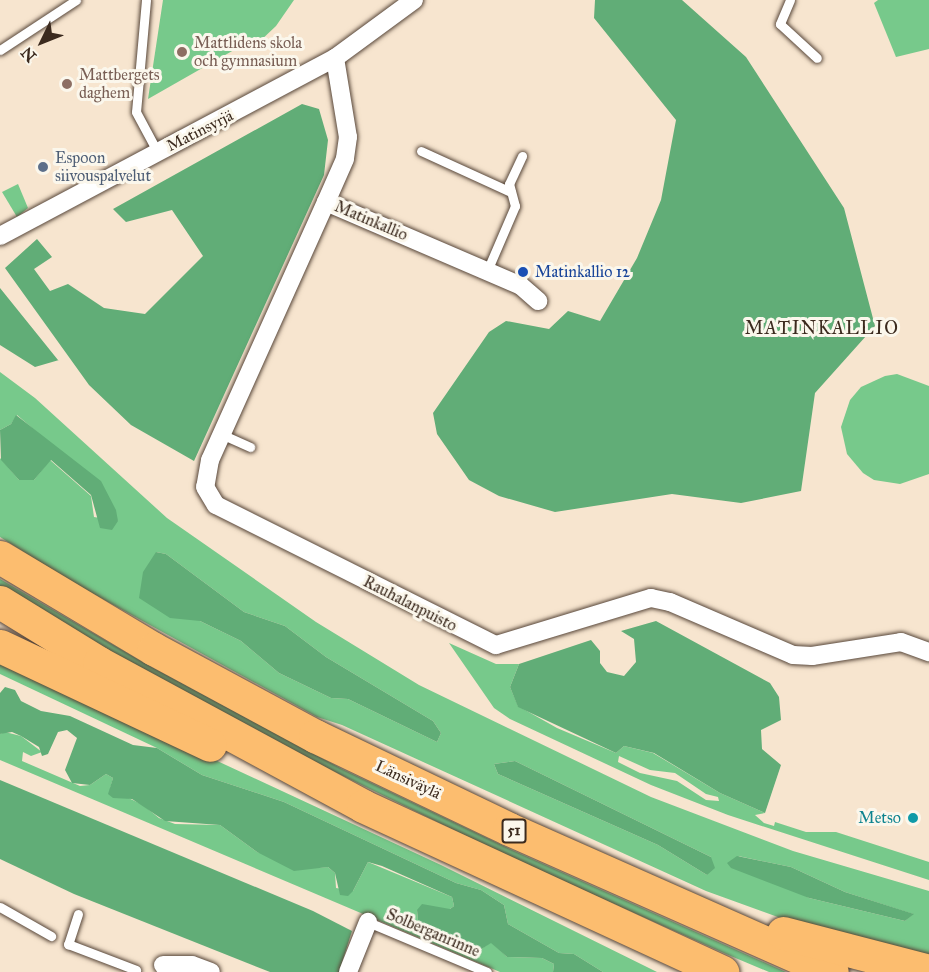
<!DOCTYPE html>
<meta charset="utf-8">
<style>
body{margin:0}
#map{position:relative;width:929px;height:972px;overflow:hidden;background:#f7e5cf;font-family:"IM FELL Great Primer",serif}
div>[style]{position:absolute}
.green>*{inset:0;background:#77c98b}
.forest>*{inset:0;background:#61ad77}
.roads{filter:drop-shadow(0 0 2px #574639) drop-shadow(0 0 2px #574639)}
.lane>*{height:9px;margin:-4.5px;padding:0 4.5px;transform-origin:4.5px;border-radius:4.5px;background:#fff}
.street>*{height:18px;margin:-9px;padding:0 9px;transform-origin:9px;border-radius:9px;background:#fff}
.highway>*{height:33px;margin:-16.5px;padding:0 16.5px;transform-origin:16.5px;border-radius:16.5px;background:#fcbd6f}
.dots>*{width:16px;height:16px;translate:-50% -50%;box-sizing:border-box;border:3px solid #fbf7ec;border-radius:50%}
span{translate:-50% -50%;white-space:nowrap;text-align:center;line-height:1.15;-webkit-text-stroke:6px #fbf7ec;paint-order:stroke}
.shield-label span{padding:2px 4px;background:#fbf7ec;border:2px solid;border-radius:4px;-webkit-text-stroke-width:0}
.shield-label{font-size:15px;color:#3b2a1e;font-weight:700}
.education-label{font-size:16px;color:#785e54}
.left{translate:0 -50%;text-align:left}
.street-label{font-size:16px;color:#3b2a1e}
.service-label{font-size:16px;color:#4e5e75}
.transit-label{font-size:16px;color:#164399}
.culture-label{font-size:16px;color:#0d838f}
.right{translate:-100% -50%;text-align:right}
.neighbourhood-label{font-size:18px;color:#3b2a1e;letter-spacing:1.5px}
.north{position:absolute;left:12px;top:12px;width:60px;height:60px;-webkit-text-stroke:4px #fbf7ec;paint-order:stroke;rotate:227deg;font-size:16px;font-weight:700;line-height:24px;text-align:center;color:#3b2a1e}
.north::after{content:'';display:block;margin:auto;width:21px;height:27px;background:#3b2a1e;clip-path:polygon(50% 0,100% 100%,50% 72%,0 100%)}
</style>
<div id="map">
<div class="green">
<div style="clip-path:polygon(163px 0,294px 0,276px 26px,258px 43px,255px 38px,148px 99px)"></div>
<div style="clip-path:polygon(878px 0,929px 0,929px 49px,896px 57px,874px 3px)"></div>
<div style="clip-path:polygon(18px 184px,28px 208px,17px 217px,2px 192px)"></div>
<div style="clip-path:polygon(evenodd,0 372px,35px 398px,167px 518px,316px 622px,419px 685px,651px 797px,793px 851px,929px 891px,929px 961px,841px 940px,706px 891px,342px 725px,317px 717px,70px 581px,0 537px,0 458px,19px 480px,34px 480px,50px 460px,91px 496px,94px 517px,118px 521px,38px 433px,17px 415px,11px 424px,0 430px,0 372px,156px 552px,166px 554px,244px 612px,285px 626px,326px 657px,433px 721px,441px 733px,437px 742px,348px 699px,331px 698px,279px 673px,241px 641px,200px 621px,156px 552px,0 372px,515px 761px,711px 857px,707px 875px,658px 845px,498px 774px,494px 764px,515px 761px,0 372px,738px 856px,791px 867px,845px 892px,913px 914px,905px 921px,809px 898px,738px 856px)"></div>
<div style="clip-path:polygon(897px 374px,929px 386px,929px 474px,900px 484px,874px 480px,863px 473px,847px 454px,841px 427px,850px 400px,861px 387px,885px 376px)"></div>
<div style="clip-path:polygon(0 579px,146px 664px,342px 769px,512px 850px,786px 972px,769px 972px,726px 954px,509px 857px,327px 768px,159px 680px,0 587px)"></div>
<div style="clip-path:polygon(evenodd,449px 643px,496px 664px,519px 664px,510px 687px,518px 706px,557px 728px,616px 753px,624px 746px,653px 753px,720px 793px,765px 813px,755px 815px,764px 823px,774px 826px,775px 822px,806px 832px,836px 832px,929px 862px,929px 880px,728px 815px,651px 785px,510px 719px,494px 708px,449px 643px,619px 756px,650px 770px,675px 773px,706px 794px,718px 797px,719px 801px,706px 800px,677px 781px,640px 773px,618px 762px,619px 756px)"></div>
<div style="clip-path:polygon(0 660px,441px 865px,657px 972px,603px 972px,574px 954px,559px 953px,508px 924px,504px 905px,481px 890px,456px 883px,284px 802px,202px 775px,157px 748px,0 674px)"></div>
<div style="clip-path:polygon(5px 732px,21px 736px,42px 752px,31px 756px,23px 752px,22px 761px,80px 786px,90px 785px,106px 774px,113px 778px,110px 789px,143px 805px,159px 818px,175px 824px,220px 825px,257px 852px,314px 868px,328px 867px,335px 873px,336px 888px,353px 891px,368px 862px,452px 897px,454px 906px,450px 909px,417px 910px,418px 921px,424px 928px,480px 950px,491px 942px,507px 957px,542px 958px,554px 964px,553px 972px,500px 972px,0 760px,0 734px)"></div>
</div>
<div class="forest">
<div style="clip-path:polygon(595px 0,682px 0,746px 57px,844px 208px,875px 326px,815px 393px,801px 491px,741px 503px,672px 494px,555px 512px,499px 496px,469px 480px,437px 434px,433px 413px,489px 332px,506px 321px,549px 329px,568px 311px,600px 321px,637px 258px,661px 200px,676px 120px,594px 18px)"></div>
<div style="clip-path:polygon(302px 104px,319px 109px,328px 140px,324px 175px,194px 461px,131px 425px,89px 385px,5px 268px,37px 239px,52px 257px,34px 269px,50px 291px,68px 284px,104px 308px,145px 314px,203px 256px,172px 210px,126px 222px,113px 209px)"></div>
<div style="clip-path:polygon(0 288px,58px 360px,59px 360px,35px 367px,0 345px)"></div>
<div style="clip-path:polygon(16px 415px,101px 481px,116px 510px,118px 521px,112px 530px,100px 528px,91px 495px,51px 460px,34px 480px,19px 480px,1px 460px,0 430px,11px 424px)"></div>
<div style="clip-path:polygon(156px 552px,166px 554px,244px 612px,285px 626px,326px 657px,433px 721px,441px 733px,437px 742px,348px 699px,331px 698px,279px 673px,241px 641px,200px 621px,170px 618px,139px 598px,143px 572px)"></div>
<div style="clip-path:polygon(656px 621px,770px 683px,779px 697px,781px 720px,761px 730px,762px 749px,781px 765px,765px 813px,720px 793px,654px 753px,624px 746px,616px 753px,518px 707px,510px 687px,519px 664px,591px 640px,600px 651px,600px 663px,607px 672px,624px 676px,636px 662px,634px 639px,621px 631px)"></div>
<div style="clip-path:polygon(5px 687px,15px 690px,21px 701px,41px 711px,70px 716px,133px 745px,157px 748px,202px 775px,284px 802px,456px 883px,481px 890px,504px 905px,508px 924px,559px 953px,574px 954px,603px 972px,553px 972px,554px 964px,542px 958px,507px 957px,491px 943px,480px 950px,424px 928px,418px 921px,417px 910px,422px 904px,450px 909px,454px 906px,452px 897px,382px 866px,368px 862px,353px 891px,348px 896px,340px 895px,335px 873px,328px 867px,294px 871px,257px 852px,220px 825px,165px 821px,132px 799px,113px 798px,108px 794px,113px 778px,106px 774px,90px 785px,72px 783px,65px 770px,77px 738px,67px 730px,58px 732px,48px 754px,42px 756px,39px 747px,21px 736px,12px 732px,0 734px,0 693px)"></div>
<div style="clip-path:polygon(515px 761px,711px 857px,715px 868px,707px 875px,658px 845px,498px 774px,494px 764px)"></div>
<div style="clip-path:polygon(0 780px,313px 911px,352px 931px,339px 972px,270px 972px,74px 894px,0 859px)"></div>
<div style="clip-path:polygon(737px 856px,791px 867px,845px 892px,914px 914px,905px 921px,809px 898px,731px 868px,727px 863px)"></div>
</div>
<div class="roads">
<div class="lane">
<div style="left:146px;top:0;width:112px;rotate:95.1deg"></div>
<div style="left:136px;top:112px;width:47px;rotate:61.8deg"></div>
<div style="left:790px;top:0;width:26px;rotate:113deg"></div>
<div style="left:780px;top:24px;width:50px;rotate:42.6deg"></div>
<div style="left:0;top:50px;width:91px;rotate:-33.3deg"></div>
<div style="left:421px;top:151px;width:99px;rotate:24.5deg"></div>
<div style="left:487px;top:271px;width:71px;rotate:-66.7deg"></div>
<div style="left:515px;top:206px;width:23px;rotate:-105deg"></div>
<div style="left:509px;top:184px;width:31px;rotate:-65deg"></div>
<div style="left:221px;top:434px;width:32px;rotate:24deg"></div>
<div style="left:0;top:907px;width:59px;rotate:29.6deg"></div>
<div style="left:78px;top:914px;width:32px;rotate:108deg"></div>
<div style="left:68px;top:944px;width:73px;rotate:20.9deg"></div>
<div style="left:368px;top:922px;width:129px;rotate:22.8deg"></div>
</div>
<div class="street">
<div style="left:414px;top:0;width:98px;rotate:143.7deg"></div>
<div style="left:335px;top:58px;width:80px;rotate:80.7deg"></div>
<div style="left:348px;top:137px;width:22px;rotate:98deg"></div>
<div style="left:345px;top:159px;width:47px;rotate:113.8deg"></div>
<div style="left:326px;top:202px;width:212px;rotate:23.3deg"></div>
<div style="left:521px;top:286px;width:23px;rotate:41deg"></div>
<div style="left:326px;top:202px;width:283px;rotate:114.2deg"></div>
<div style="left:210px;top:460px;width:27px;rotate:100deg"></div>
<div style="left:205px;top:487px;width:21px;rotate:59deg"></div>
<div style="left:216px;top:505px;width:313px;rotate:26.6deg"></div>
<div style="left:496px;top:645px;width:162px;rotate:-16.9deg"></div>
<div style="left:651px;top:598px;width:19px;rotate:12deg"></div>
<div style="left:670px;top:602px;width:134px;rotate:23.3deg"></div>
<div style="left:793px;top:655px;width:19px;rotate:3deg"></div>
<div style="left:812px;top:656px;width:90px;rotate:-8.9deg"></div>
<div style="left:901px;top:642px;width:30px;rotate:20deg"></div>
<div style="left:0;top:236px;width:379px;rotate:-28deg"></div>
<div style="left:163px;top:965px;width:29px"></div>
<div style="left:192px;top:965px;width:20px;rotate:20deg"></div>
<div style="left:348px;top:972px;width:54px;rotate:-68.2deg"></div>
</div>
<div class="highway">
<div style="left:0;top:557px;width:179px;rotate:30.9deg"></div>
<div style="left:154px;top:649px;width:183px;rotate:28.4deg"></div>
<div style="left:315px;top:736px;width:215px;rotate:25.6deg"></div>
<div style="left:509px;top:829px;width:353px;rotate:23.9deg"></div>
<div style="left:0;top:602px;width:116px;rotate:31.6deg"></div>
<div style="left:99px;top:663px;width:300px;rotate:28.4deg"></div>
<div style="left:363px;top:806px;width:396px;rotate:24.8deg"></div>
<div style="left:0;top:646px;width:232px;rotate:25.2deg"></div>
<div style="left:783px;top:933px;width:151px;rotate:14.6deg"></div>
</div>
</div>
<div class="dots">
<div style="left:182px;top:52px;background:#8d6e63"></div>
<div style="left:67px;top:84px;background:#8d6e63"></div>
<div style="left:43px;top:167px;background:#5c6f8a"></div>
<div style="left:523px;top:272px;background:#1a4fb4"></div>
<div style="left:913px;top:818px;background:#0f9aa8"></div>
</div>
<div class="shield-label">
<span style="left:514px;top:831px">51</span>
</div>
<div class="education-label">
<span class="left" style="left:194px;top:52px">Mattlidens skola<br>och gymnasium</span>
<span class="left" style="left:79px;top:84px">Mattbergets<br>daghem</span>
</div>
<div class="street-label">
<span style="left:200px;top:131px;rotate:-27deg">Matinsyrjä</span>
<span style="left:371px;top:221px;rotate:23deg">Matinkallio</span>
<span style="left:410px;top:604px;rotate:27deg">Rauhalanpuisto</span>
<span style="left:408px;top:780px;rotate:25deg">Länsiväylä</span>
<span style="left:433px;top:933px;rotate:23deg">Solberganrinne</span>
</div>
<div class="service-label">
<span class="left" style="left:55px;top:167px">Espoon<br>siivouspalvelut</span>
</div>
<div class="transit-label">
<span class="left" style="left:535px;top:272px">Matinkallio 12</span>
</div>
<div class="culture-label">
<span class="right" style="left:901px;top:818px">Metso</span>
</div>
<div class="neighbourhood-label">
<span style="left:822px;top:328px">MATINKALLIO</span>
</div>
<div class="north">N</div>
</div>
